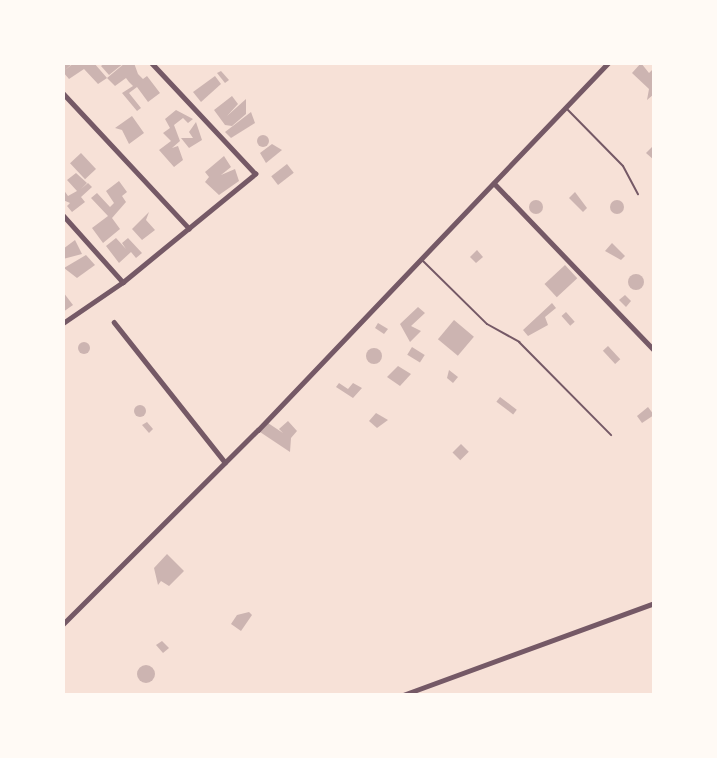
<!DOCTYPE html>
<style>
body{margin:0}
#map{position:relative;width:717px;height:758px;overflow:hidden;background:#f7e1d7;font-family:Cabin,sans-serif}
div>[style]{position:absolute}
.building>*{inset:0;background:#ccb4b1;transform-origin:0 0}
.round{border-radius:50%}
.service>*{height:2px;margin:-1px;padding:0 1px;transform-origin:1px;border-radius:1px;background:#755966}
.minor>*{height:4.5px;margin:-2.25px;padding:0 2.25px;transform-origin:2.25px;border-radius:2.25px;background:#755966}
span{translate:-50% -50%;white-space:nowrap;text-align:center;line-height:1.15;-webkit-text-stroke:5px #fffaf5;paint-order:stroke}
.frame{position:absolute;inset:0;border:65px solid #fffaf5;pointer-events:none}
</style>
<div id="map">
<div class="building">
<div style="clip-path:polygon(63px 63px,73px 63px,65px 70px,74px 63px,94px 63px,107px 78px,98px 84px,84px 69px,69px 79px,63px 72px)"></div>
<div style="clip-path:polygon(105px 63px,124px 63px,109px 75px,101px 66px)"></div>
<div style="clip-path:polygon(125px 63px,134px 63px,138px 74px,143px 79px,147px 76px,160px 93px,148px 102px,137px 87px,129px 93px,141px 108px,137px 111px,122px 93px,133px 86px,129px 82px,126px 78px,115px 86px,107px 78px)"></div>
<div style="clip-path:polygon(641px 63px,649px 73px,654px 68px,654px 94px,647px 100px,649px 89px,632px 73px)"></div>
<div style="clip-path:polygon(221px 71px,229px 80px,225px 83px,217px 73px)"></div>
<div style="clip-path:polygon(215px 76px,221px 84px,201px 102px,193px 92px)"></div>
<div style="clip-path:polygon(232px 96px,238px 104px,227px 116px,246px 99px,246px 114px,232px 126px,225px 125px,214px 110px)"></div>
<div style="clip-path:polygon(176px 110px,193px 119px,188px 123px,183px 118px,174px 125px,180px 141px,172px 148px,178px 146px,183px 160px,174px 167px,159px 150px,171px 141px,163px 133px,170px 128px,165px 119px)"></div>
<div style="clip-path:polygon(251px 112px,255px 123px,231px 138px,225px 132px)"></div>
<div style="clip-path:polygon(132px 116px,144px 133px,129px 144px,122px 130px,115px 128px)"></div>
<div style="clip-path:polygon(196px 122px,202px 140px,189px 148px,181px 138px,193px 138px,189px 132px)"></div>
<div class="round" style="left:257px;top:135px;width:12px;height:12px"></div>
<div style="clip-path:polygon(272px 144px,282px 150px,266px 163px,260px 153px)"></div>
<div style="clip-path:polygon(654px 145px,654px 160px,646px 153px)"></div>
<div style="left:81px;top:153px;width:22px;height:15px;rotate:47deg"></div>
<div style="clip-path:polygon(224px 156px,231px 167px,221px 175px,235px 169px,239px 181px,219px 195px,205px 182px,209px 177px,205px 172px)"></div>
<div style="left:287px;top:164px;width:11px;height:20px;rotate:52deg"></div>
<div style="clip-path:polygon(76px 173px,87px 183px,81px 189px,88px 183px,92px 187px,81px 197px,85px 202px,72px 212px,67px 206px,70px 203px,63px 200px,63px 189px,68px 196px,77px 191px,67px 180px)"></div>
<div style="clip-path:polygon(119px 181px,127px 192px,122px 196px,126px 202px,112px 218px,120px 229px,103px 243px,92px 228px,108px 216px,91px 198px,97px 193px,110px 207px,114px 203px,106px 191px)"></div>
<div style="clip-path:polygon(575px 192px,587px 208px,583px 212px,569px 198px)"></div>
<div class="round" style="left:529px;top:200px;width:14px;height:14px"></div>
<div class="round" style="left:610px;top:200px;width:14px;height:14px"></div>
<div style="clip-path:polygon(149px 212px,146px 220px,155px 230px,142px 240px,132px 229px)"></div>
<div style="clip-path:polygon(116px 238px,126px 249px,122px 243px,128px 238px,142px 253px,136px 258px,131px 252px,119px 263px,106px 246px)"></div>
<div style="clip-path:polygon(75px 240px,82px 254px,63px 259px,63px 249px)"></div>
<div style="clip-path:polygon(612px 243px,625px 256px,621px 260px,605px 251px)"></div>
<div style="clip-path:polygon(477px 250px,483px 257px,476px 263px,470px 257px)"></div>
<div style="clip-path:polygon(86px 255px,95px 265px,77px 278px,64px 268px)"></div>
<div style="left:565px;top:265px;width:18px;height:28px;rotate:47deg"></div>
<div class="round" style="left:628px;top:274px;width:16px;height:16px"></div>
<div style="clip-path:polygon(63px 292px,73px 305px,63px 312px)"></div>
<div style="clip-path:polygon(625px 295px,631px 301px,626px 307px,619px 300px)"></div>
<div style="clip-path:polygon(552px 303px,556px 308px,545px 317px,548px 325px,528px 336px,523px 330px)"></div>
<div style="clip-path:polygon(418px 307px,425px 313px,411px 326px,421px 331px,410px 342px,400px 324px)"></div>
<div style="left:566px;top:312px;width:13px;height:6px;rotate:48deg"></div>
<div style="left:454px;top:320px;width:26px;height:25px;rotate:40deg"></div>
<div style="clip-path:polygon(378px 323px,388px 329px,384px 334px,375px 328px)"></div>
<div class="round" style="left:78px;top:342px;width:12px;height:12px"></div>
<div style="left:608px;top:346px;width:18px;height:7px;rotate:47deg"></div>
<div style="left:412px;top:347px;width:15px;height:9px;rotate:32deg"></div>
<div class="round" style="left:366px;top:348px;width:16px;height:16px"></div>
<div style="clip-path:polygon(398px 366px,411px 374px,400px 386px,387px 377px)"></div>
<div style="clip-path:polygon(449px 370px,458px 377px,453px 383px,447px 378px)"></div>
<div style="clip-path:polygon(339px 383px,348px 389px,353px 383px,362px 388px,353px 398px,336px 387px)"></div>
<div style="left:500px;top:397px;width:21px;height:6px;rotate:37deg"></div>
<div class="round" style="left:134px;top:405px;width:12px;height:12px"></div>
<div style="clip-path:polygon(648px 407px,654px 415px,642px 423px,637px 416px)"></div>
<div style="clip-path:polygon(376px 413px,388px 420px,377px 428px,369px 421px)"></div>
<div style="clip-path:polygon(288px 421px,297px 431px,291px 438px,284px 433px,291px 438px,290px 452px,260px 432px,268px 423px,283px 433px,279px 429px)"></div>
<div style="clip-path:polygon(147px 422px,153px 429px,149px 433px,142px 425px)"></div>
<div style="left:461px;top:444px;width:11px;height:12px;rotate:45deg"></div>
<div style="clip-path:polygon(167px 554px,184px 571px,169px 586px,161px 581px,158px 585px,154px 568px)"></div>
<div style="clip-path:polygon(249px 612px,252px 615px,241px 631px,231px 624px,237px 615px)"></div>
<div style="clip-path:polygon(162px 641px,169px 648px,163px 653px,156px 645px)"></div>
<div class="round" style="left:137px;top:665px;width:18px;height:18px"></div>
</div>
<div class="service">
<div style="left:566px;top:108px;width:81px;rotate:45.5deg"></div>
<div style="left:623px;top:166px;width:32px;rotate:62deg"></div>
<div style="left:422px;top:260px;width:91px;rotate:44.6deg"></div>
<div style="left:487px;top:324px;width:37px;rotate:29deg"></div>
<div style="left:519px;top:342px;width:131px;rotate:45.3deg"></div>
</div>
<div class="minor">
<div style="left:63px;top:93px;width:185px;rotate:47deg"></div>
<div style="left:494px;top:183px;width:231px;rotate:46.2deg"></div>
<div style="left:63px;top:215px;width:90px;rotate:48.2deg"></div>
<div style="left:114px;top:322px;width:179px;rotate:51.6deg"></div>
<div style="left:63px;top:323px;width:73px;rotate:-34.3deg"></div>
<div style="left:123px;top:282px;width:171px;rotate:-39.3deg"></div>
<div style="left:255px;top:174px;width:152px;rotate:-133.1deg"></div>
<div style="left:63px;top:624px;width:275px;rotate:-44.9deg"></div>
<div style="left:258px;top:430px;width:507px;rotate:-46.36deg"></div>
<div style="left:403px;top:695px;width:267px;rotate:-20.1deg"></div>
</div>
<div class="frame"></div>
</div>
